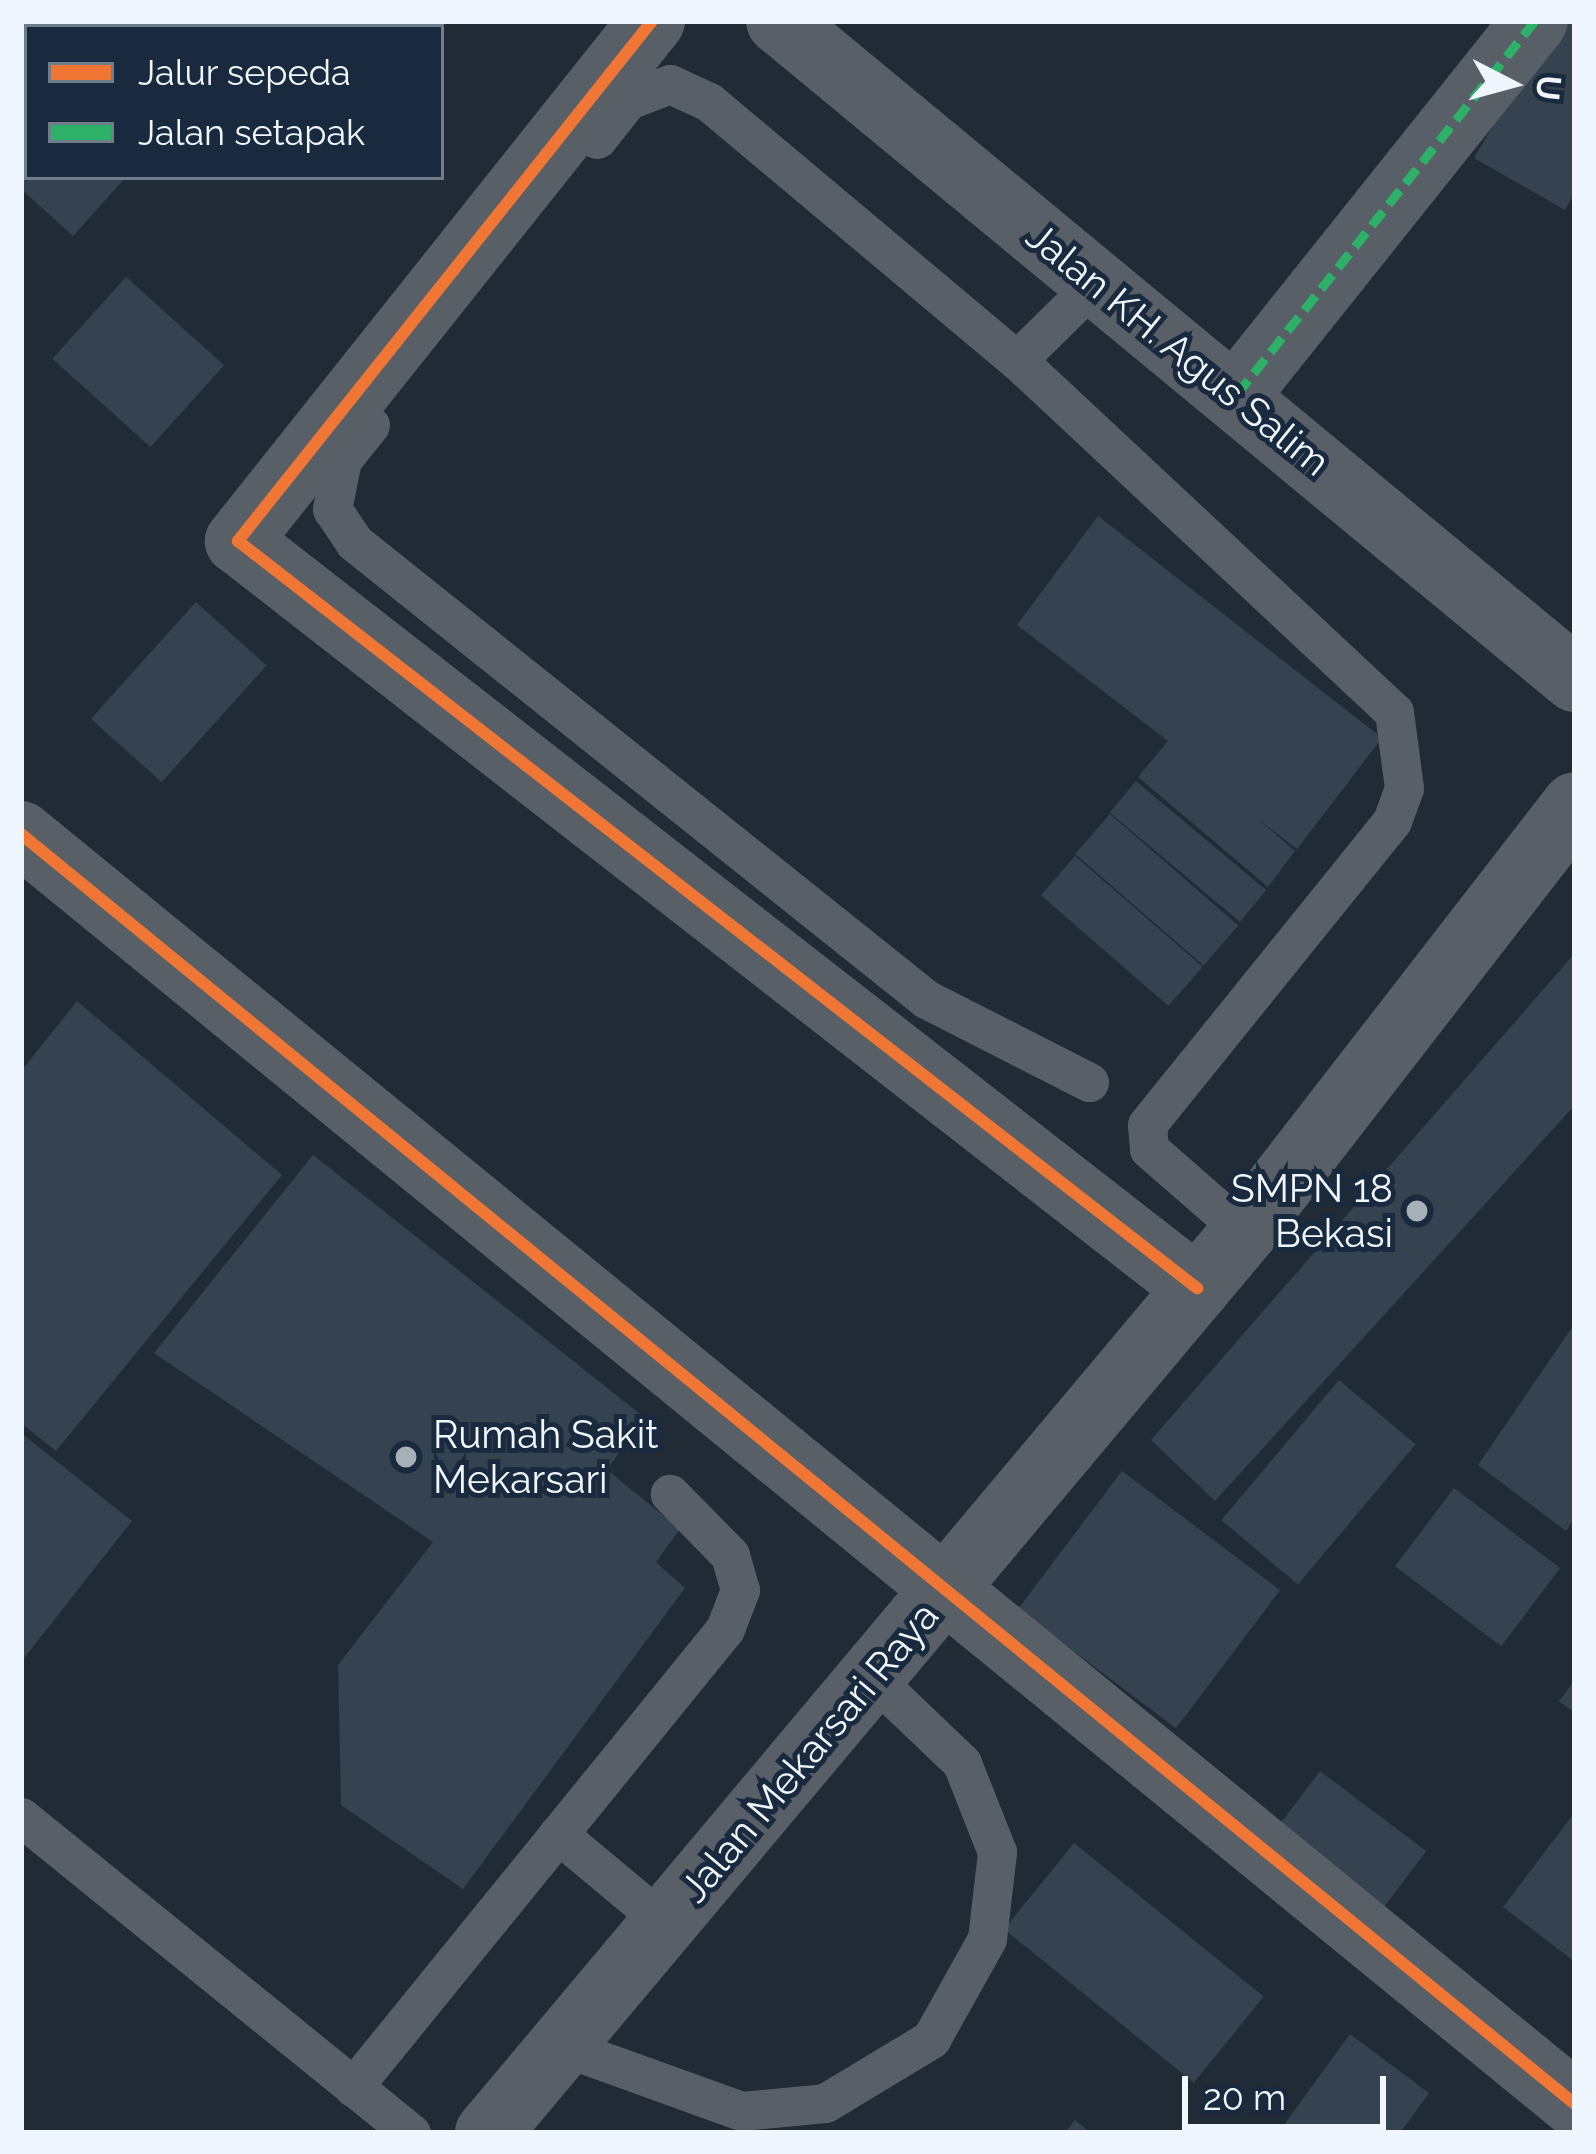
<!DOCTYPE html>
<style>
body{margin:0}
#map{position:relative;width:1596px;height:2154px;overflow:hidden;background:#212b36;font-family:Raleway,sans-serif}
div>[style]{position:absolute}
.building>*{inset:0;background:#35424f;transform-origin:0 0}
.service>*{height:39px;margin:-19.5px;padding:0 19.5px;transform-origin:19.5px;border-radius:19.5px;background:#585f66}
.minor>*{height:66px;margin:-33px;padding:0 33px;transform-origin:33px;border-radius:33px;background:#585f66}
.tertiary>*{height:66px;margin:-33px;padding:0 33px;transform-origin:33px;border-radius:33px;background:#585f66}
.quiet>*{height:9px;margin-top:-4.5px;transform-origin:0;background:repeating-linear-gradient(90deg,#2db169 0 18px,transparent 0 27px)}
.cycleway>*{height:12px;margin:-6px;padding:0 6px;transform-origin:6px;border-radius:6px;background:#f07635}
.dots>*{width:33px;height:33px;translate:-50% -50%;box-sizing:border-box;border:6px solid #192a3e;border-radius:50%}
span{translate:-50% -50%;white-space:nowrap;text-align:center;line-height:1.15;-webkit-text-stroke:10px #192a3e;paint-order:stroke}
.street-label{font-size:39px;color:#eff6fd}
.poi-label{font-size:39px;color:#eff6fd}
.right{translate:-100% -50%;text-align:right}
.left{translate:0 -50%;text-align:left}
.frame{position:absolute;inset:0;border:24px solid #eff6fd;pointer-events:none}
.legend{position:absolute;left:24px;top:24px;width:420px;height:156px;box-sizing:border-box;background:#192a3e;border:3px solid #6f7c8a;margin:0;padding:15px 21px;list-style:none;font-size:36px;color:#eff6fd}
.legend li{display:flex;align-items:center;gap:24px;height:60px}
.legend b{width:60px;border:3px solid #6f7c8a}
.north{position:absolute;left:1452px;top:24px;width:120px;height:120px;-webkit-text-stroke:9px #192a3e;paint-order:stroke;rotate:96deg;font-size:33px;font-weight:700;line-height:48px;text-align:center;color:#eff6fd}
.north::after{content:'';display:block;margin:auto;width:42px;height:54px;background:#eff6fd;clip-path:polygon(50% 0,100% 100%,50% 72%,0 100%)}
.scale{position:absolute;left:1182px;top:2076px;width:204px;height:54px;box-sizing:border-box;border:6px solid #eff6fd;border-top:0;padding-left:15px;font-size:36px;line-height:42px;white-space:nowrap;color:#eff6fd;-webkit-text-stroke:9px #192a3e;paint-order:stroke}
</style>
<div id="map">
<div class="building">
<div style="clip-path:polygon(1554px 21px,1575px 21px,1575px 192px,1565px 210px,1474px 158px)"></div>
<div style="clip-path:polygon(27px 123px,27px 177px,126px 177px,73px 236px,21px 189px)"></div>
<div style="left:126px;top:277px;width:132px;height:110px;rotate:42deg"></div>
<div style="clip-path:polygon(1098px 516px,1382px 738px,1297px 849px,1259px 820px,1295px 851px,1268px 887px,1138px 777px,1168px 741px,1017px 625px)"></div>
<div style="left:196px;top:602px;width:95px;height:157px;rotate:42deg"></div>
<div style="left:1136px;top:781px;width:170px;height:41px;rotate:40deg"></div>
<div style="left:1110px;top:814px;width:170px;height:53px;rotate:41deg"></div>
<div style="left:1075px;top:856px;width:169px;height:52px;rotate:41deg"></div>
<div style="clip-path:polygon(1575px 953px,1575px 1105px,1215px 1501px,1151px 1440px)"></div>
<div style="clip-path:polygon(77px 1001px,282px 1175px,56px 1451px,21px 1423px,21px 1071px)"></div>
<div style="clip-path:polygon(313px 1155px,644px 1417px,607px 1470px,680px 1529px,656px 1562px,685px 1588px,463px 1889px,341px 1805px,338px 1665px,433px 1542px,154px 1353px)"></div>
<div style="clip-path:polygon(1575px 1323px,1575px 1517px,1566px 1531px,1478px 1465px)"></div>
<div style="left:1339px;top:1380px;width:100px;height:183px;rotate:40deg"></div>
<div style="clip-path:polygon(21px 1433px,132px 1521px,21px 1662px)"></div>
<div style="left:1122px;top:1471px;width:198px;height:173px;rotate:37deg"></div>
<div style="left:1454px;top:1488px;width:133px;height:98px;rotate:37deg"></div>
<div style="clip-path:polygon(1575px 1680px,1575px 1713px,1559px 1701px)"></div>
<div style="left:1320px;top:1771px;width:133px;height:84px;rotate:37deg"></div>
<div style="clip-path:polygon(1575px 1812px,1575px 1962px,1503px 1907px)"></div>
<div style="left:1074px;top:1843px;width:244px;height:111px;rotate:39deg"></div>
<div style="clip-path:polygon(1350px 2034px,1429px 2093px,1400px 2133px,1278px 2133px)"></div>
<div style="clip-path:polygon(1075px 2120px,1091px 2133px,1065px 2133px)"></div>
</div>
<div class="service">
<div style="left:597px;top:139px;width:50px;rotate:-51.5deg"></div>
<div style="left:628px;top:100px;width:45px;rotate:-20.9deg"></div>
<div style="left:670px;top:84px;width:43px;rotate:24.8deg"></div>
<div style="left:709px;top:102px;width:402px;rotate:40deg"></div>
<div style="left:1017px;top:360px;width:516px;rotate:43.04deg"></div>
<div style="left:1394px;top:712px;width:77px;rotate:82.5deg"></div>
<div style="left:1404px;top:788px;width:35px;rotate:110deg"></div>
<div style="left:1392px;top:821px;width:390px;rotate:128.9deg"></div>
<div style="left:1147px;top:1125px;width:24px;rotate:85deg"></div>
<div style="left:1149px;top:1149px;width:126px;rotate:41.1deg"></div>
<div style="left:1017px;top:360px;width:110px;rotate:-44.6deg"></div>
<div style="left:370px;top:425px;width:45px;rotate:128.7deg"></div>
<div style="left:342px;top:460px;width:50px;rotate:101.5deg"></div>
<div style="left:332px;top:509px;width:40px;rotate:56deg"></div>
<div style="left:354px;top:542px;width:732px;rotate:38.62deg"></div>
<div style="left:926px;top:999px;width:183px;rotate:27deg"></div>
<div style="left:21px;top:1817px;width:502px;rotate:39.02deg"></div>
<div style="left:558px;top:1834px;width:139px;rotate:39.8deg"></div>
<div style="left:561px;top:2046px;width:192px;rotate:19.8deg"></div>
<div style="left:742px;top:2111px;width:83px;rotate:-5.5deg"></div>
<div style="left:825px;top:2103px;width:124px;rotate:-31.1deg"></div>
<div style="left:931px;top:2039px;width:115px;rotate:-60.8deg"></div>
<div style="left:987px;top:1939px;width:88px;rotate:-83.4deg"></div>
<div style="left:997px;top:1852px;width:96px;rotate:-111.5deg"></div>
<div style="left:962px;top:1763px;width:126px;rotate:-136.3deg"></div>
<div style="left:353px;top:2087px;width:590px;rotate:-50.92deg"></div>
<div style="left:725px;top:1629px;width:42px;rotate:-69deg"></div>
<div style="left:740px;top:1590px;width:36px;rotate:-106deg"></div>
<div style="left:730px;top:1555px;width:86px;rotate:-134.5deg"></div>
</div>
<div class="minor">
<div style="left:652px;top:21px;width:665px;rotate:128.53deg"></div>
<div style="left:238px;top:541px;width:1216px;rotate:37.92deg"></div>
<div style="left:1237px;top:394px;width:477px;rotate:-51.4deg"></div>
<div style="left:21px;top:834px;width:2007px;rotate:39.26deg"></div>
</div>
<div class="tertiary">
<div style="left:779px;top:21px;width:1033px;rotate:39.58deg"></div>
<div style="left:488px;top:2133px;width:1176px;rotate:-50deg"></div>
<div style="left:1244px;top:1232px;width:540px;rotate:-52.22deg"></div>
</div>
<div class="quiet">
<div style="left:1237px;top:394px;width:477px;rotate:-51.4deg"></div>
</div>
<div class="cycleway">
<div style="left:652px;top:21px;width:665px;rotate:128.53deg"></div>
<div style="left:238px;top:541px;width:1216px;rotate:37.92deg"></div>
<div style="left:21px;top:834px;width:2007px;rotate:39.26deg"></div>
</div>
<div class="dots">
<div style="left:1417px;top:1211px;background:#a7afb7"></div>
<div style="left:406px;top:1457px;background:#a7afb7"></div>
</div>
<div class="street-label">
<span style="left:1178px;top:349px;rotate:39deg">Jalan KH. Agus Salim</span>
<span style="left:809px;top:1752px;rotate:-50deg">Jalan Mekarsari Raya</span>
</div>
<div class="poi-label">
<span class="right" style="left:1393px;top:1211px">SMPN 18<br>Bekasi</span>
<span class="left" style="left:433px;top:1457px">Rumah Sakit<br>Mekarsari</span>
</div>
<div class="frame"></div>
<ul class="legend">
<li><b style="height:15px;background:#f07635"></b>Jalur sepeda</li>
<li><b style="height:15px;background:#2db169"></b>Jalan setapak</li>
</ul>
<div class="north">U</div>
<div class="scale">20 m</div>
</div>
